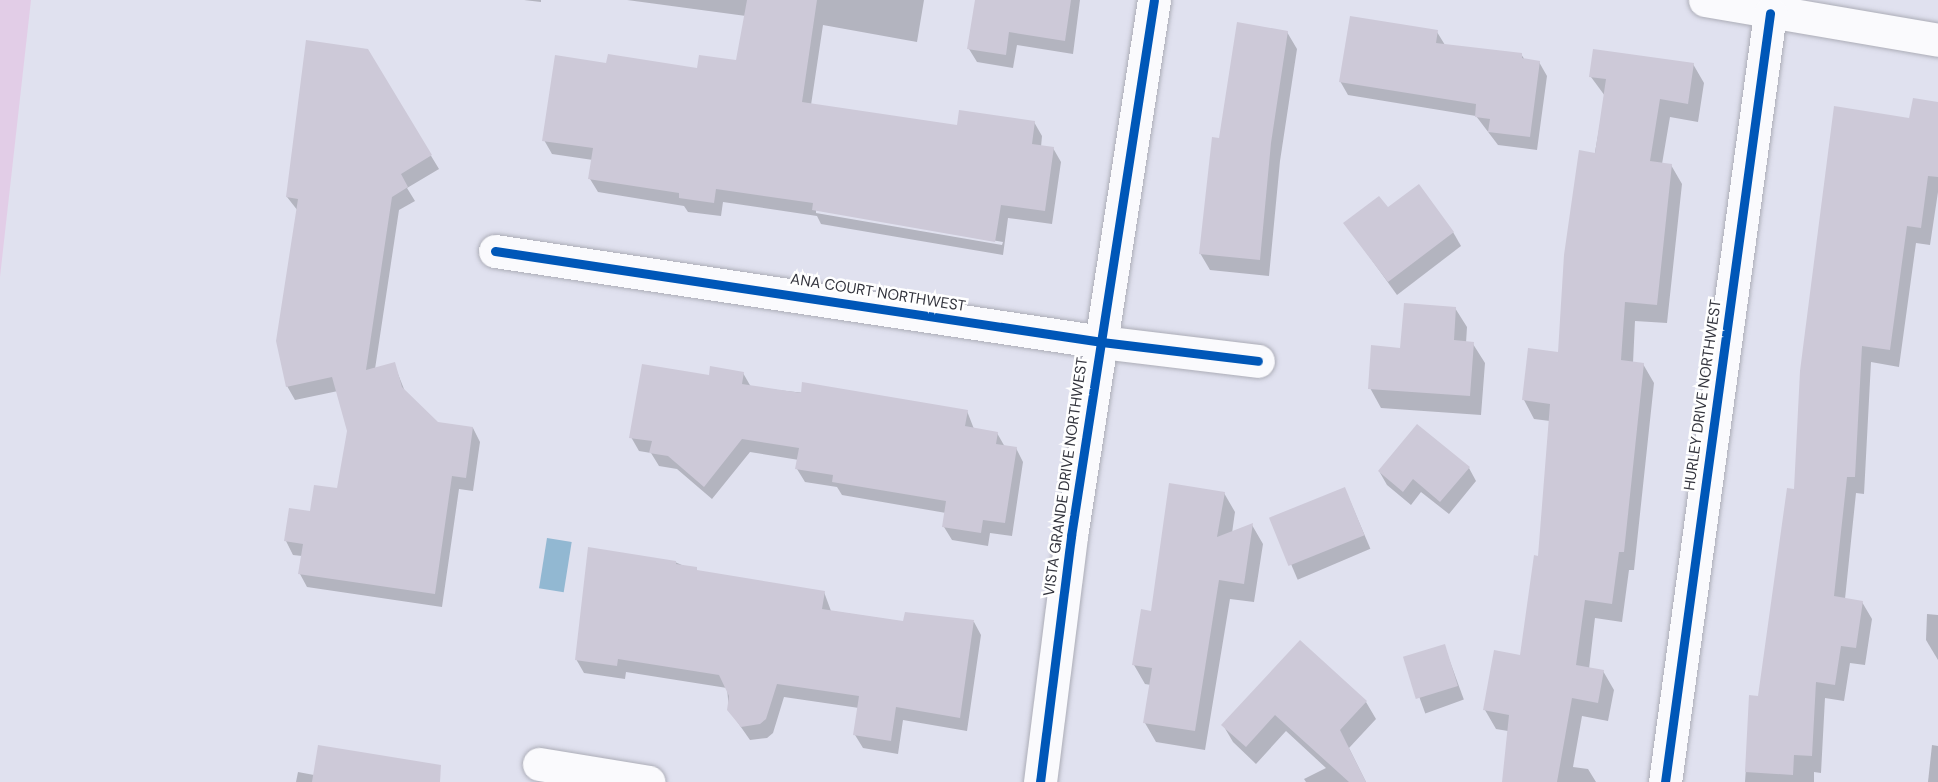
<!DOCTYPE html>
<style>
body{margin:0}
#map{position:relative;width:1938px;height:782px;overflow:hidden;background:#e0e1ef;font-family:"DM Sans",sans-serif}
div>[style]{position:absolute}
.green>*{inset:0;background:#e2cde7}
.water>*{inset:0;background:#92b8d2;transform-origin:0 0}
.shadow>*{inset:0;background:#0003;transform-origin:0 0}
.building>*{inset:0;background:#cdc9d8;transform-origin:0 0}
.roads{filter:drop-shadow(0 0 2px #acadb7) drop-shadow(0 0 2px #acadb7)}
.street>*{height:33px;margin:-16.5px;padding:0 16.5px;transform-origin:16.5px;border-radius:16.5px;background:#fafafd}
.cycleway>*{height:9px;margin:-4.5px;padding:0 4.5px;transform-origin:4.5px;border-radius:4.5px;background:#0057b8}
span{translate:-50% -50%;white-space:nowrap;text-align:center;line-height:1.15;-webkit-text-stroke:5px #fff;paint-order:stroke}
.street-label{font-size:15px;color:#33343d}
</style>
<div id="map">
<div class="green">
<div style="clip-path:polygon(0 0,31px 0,0 277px)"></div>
</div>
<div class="water">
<div style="left:547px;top:538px;width:25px;height:51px;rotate:9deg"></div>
</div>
<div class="shadow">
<div style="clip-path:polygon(524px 0,541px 0,541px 2px)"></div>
<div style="clip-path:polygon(evenodd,627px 0,924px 0,917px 42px,823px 25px,811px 105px,958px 127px,1034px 122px,1042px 136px,1041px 147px,1053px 148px,1061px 162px,1052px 224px,1008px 218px,1003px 255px,821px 224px,817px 216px,723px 202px,721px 216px,688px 212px,684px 206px,598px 192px,590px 179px,593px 160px,552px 154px,544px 140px,608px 65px,699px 70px,737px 62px,746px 16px,627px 0,816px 210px,1003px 242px,1002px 245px,816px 213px,816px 210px)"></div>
<div style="clip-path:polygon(976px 0,1080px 0,1073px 54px,1017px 45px,1013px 68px,977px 62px,969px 49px)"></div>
<div style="clip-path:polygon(1287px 32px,1297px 49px,1280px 161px,1269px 276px,1210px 270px,1200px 253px)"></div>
<div style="clip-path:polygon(1437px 32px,1445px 45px,1521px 54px,1525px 60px,1539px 62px,1547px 76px,1537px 150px,1498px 145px,1476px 116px,1348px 95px,1340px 81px)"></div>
<div style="clip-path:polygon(367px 50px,439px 169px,407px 188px,415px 201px,399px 210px,375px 369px,394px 364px,406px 394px,437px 423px,473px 428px,480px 442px,473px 491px,459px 489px,442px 607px,307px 587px,300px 574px,302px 556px,293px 555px,286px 541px,339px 490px,348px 431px,338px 391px,295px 400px,287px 386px,298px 211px,287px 197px)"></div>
<div style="clip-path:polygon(1693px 64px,1704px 83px,1698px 122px,1670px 117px,1662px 164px,1671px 165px,1682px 184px,1667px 323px,1635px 321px,1633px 363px,1643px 364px,1654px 383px,1634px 570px,1629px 570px,1622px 622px,1595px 618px,1589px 669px,1603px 671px,1614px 690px,1608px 721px,1582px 716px,1573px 767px,1588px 769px,1596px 782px,1503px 782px,1508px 731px,1496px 729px,1485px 710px,1522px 657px,1539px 558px,1550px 421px,1534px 419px,1524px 400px,1559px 354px,1605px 96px,1591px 77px)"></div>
<div style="clip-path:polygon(1938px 104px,1938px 192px,1930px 245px,1916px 243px,1899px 367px,1871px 362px,1864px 494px,1856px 493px,1845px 599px,1862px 602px,1872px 619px,1865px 665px,1850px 663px,1844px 701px,1825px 698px,1821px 773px,1814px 772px,1814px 782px,1745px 782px,1751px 697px,1760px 697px,1796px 490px,1910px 120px)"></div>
<div style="clip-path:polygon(1388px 209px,1453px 232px,1461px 246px,1397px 295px,1345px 223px)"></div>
<div style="clip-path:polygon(1455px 308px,1467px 327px,1466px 343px,1473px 344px,1485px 363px,1481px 415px,1381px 408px,1370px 388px,1402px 349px)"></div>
<div style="clip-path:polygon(743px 373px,751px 387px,967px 411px,974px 429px,997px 433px,1005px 447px,1016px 448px,1023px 462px,1012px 536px,990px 533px,988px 546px,952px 540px,944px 527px,946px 513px,842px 495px,837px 487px,805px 482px,797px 469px,799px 460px,750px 452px,712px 499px,677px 469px,659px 466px,651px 453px,639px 451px,631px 437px,710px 377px)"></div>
<div style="clip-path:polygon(1469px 468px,1476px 481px,1449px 514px,1421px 492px,1411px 505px,1387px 485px,1379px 471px)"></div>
<div style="left:1345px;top:489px;width:65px;height:79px;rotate:67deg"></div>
<div style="clip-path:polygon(1224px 493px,1235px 512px,1232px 533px,1252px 525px,1263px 544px,1254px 602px,1230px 599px,1205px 750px,1156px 742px,1145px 723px,1151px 685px,1145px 684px,1134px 665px,1152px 612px)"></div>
<div style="clip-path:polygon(675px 562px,698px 572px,824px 592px,831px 611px,905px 622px,974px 622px,981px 635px,967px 731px,903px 720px,898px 754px,863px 748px,855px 735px,859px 708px,784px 697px,773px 733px,767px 738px,750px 740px,729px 710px,727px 688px,626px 672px,625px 679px,584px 673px,576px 659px)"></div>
<div style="clip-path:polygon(1927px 614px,1938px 615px,1938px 660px,1926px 640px)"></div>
<div style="clip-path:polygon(1300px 642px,1366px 702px,1376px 719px,1349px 748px,1366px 782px,1306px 782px,1304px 779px,1326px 768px,1286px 731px,1256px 764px,1233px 742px,1223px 725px)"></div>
<div style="left:1444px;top:645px;width:58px;height:41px;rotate:70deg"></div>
<div style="clip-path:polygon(1932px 745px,1938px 746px,1938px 782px,1928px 782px)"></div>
<div style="clip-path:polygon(298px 772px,314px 775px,400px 782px,296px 782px)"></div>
</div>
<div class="building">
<div style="clip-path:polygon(747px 0,817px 0,802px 102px,957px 125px,959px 110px,1035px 121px,1032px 144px,1054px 147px,1045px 211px,1001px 205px,995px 242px,812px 210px,813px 203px,716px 189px,714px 203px,679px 198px,679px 193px,588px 179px,593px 148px,542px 141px,555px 55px,606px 63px,608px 54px,697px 68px,699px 55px,736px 60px)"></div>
<div style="clip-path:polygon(975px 0,1071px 0,1065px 41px,1009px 32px,1006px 55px,967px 49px)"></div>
<div style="clip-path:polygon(1350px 16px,1438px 30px,1436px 43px,1522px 53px,1522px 58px,1540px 61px,1530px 137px,1488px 132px,1490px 119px,1475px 117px,1476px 104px,1339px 82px)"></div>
<div style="clip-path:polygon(1237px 22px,1288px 31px,1271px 143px,1260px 260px,1199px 254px,1212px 137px,1219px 138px)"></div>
<div style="clip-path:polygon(306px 40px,368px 49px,432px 155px,401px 174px,408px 187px,392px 197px,366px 370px,395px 362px,402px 387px,438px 422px,473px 427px,466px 478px,452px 476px,435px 594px,298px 574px,303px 544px,284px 541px,289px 508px,310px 511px,314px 485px,337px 488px,347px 431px,332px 377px,286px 387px,276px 341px,298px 199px,286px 197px)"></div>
<div style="clip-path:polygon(1593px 49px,1694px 63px,1688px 104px,1660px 99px,1650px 161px,1672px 164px,1657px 305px,1625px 302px,1621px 360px,1644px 363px,1624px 552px,1619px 552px,1612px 604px,1585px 600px,1576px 665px,1604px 670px,1598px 703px,1572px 698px,1557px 782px,1502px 782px,1509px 715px,1483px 710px,1494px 650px,1520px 655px,1534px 555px,1538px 556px,1550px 404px,1522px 400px,1528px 348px,1558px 352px,1564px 255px,1579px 150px,1595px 153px,1606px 79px,1589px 77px)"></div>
<div style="clip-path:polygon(1913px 98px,1938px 102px,1938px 177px,1928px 176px,1921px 228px,1907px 226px,1890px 350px,1862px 346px,1855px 477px,1847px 477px,1834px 596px,1863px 601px,1856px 648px,1841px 646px,1835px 685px,1816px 682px,1812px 756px,1794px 755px,1793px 775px,1745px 772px,1749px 695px,1758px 696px,1787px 488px,1794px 489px,1800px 371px,1834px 106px,1909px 118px)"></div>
<div style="clip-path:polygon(1419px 184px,1454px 232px,1388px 282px,1343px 223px,1379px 196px,1388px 207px)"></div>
<div style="clip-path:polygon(1404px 303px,1456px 307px,1454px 340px,1474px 342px,1470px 396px,1368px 389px,1371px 345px,1400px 348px)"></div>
<div style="clip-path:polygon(642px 364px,709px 375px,710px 366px,744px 372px,742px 384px,801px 393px,802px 382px,968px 410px,965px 426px,998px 432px,996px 444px,1017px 447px,1005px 523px,983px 520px,981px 533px,942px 527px,946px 501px,832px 482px,833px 475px,795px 469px,799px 448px,742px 439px,704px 487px,668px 456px,649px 453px,652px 441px,629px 438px)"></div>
<div style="clip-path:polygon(1417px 424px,1470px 467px,1440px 502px,1413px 479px,1403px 492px,1378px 471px)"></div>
<div style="clip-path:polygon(1169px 483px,1225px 492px,1217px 537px,1253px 523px,1244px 584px,1219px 580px,1195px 731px,1143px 723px,1152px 668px,1132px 665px,1141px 609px,1151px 611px)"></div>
<div style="left:1345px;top:487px;width:52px;height:82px;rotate:68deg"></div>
<div style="clip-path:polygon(588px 547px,676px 561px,676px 564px,697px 567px,697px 570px,825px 591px,822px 609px,903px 621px,905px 612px,974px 620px,960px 718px,896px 707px,891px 741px,853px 735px,859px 696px,777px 684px,766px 719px,760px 724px,741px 727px,727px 710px,729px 696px,719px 675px,618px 659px,617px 666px,575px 660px)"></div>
<div style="clip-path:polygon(1300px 640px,1367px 701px,1340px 730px,1366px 782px,1349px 782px,1275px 715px,1246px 747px,1221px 725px)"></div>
<div style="left:1445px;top:644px;width:44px;height:44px;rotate:73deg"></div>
<div style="clip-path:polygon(318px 745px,441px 765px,440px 782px,312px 782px)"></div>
</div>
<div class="roads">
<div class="street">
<div style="left:1705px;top:0;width:236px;rotate:9.7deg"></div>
<div style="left:495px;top:251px;width:614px;rotate:8.53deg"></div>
<div style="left:1102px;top:342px;width:157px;rotate:6.9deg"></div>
<div style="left:539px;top:764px;width:111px;rotate:9.3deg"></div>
<div style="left:1040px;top:782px;width:248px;rotate:-82.8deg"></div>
<div style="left:1071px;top:536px;width:542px;rotate:-81.2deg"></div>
<div style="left:1665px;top:782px;width:776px;rotate:-82.22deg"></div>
</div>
</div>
<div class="cycleway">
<div style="left:495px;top:251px;width:614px;rotate:8.53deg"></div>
<div style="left:1102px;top:342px;width:157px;rotate:6.9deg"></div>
<div style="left:1040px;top:782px;width:248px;rotate:-82.8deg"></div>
<div style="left:1071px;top:536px;width:542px;rotate:-81.2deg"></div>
<div style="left:1665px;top:782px;width:776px;rotate:-82.22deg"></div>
</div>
<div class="street-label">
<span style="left:878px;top:293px;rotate:9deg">ANA COURT NORTHWEST</span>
<span style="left:1703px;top:395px;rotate:-82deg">HURLEY DRIVE NORTHWEST</span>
<span style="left:1066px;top:477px;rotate:-82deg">VISTA GRANDE DRIVE NORTHWEST</span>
</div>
</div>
